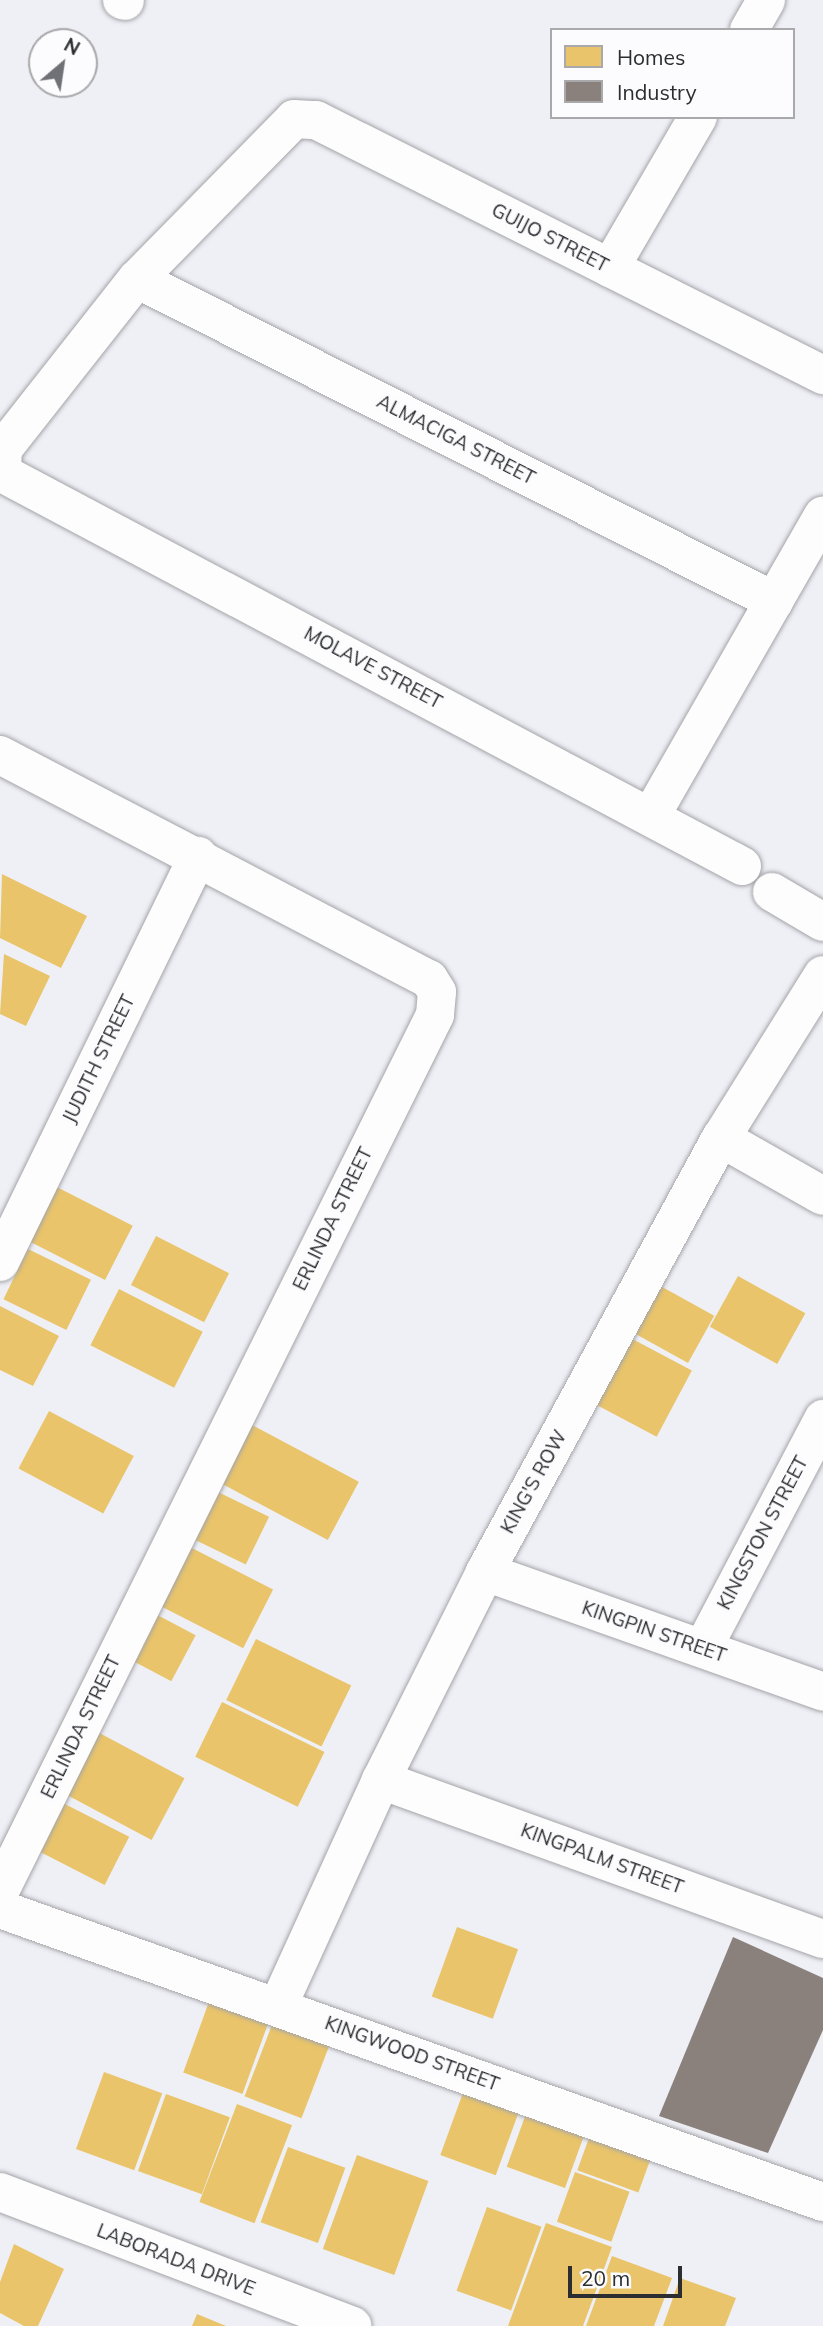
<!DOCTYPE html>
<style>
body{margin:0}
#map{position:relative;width:823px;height:2326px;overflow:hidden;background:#eff0f6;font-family:Mulish,sans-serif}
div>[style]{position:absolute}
.homes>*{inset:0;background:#e9c46a;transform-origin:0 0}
.industry>*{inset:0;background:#8a817c}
.roads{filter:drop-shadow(0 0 2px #a4a4a8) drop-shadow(0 0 2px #a4a4a8)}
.minor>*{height:38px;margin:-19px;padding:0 19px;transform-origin:19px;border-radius:19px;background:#fdfdfe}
span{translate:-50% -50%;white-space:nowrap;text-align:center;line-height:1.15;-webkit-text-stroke:7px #fcfcfe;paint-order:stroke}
.street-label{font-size:19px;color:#2c2d31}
.legend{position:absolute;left:550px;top:28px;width:245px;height:91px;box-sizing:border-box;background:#fcfcfe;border:2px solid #a9a9ac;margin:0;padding:9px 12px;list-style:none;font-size:21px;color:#2c2d31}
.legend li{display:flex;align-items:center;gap:14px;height:35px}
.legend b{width:35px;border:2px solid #a9a9ac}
.north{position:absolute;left:28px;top:28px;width:70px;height:70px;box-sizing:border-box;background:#fcfcfe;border:2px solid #a9a9ac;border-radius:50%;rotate:29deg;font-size:19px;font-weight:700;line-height:28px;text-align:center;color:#2c2d31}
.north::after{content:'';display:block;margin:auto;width:24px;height:32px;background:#707176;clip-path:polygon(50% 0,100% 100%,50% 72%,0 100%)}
.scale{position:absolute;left:568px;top:2266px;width:114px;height:32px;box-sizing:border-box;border:4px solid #2c2d31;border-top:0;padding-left:9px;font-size:21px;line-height:24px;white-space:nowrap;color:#2c2d31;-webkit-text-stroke:5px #fcfcfe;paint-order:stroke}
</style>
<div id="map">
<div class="homes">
<div style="clip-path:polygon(2px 874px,87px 916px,61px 968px,0 938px)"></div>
<div style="clip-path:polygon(4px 954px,50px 976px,26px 1026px,0 1014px)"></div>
<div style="left:49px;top:1183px;width:94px;height:61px;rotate:27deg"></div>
<div style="left:156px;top:1236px;width:82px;height:55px;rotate:27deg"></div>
<div style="left:28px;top:1249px;width:70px;height:56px;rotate:26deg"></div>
<div style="left:738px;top:1276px;width:77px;height:58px;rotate:29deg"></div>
<div style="left:646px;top:1278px;width:78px;height:54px;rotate:29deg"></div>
<div style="left:119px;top:1289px;width:94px;height:63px;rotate:27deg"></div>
<div style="clip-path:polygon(0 1306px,59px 1336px,33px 1386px,0 1370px)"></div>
<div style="left:623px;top:1334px;width:78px;height:75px;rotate:28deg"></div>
<div style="left:49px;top:1411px;width:96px;height:65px;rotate:28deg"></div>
<div style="left:252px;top:1425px;width:121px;height:66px;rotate:28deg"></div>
<div style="left:216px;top:1491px;width:59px;height:53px;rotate:26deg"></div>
<div style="left:184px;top:1544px;width:100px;height:66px;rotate:27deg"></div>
<div style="left:148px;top:1610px;width:54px;height:52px;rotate:28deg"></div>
<div style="left:256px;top:1639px;width:106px;height:68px;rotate:26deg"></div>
<div style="left:222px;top:1702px;width:114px;height:61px;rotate:26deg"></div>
<div style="left:90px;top:1728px;width:107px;height:70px;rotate:28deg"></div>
<div style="left:57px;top:1800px;width:81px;height:54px;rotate:27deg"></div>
<div style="left:457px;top:1927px;width:65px;height:74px;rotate:20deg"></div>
<div style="left:214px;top:1988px;width:63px;height:90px;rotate:20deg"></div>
<div style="left:275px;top:2017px;width:61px;height:85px;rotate:21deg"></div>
<div style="left:104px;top:2072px;width:62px;height:82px;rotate:20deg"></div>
<div style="left:468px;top:2079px;width:59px;height:81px;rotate:20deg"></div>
<div style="left:166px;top:2094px;width:68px;height:82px;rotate:20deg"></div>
<div style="left:531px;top:2100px;width:62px;height:71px;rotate:20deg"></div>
<div style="left:237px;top:2104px;width:59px;height:105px;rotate:21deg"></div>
<div style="left:593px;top:2127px;width:65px;height:46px;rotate:20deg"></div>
<div style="left:288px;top:2147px;width:61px;height:80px;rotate:20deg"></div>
<div style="left:357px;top:2155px;width:76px;height:100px;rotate:20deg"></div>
<div style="left:575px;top:2172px;width:58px;height:53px;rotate:20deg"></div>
<div style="left:487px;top:2207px;width:58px;height:89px;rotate:20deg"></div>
<div style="clip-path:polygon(546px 2223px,612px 2247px,583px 2326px,508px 2326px)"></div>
<div style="clip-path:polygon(14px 2244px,64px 2269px,38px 2326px,24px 2326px,0 2313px,0 2282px)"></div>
<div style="clip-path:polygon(612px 2256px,672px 2278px,654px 2326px,586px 2326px)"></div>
<div style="clip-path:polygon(680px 2278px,736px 2298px,725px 2326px,663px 2326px)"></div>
<div style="clip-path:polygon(197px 2314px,226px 2326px,192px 2326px)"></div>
</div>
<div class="industry">
<div style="clip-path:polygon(733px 1937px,823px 1978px,823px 2030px,768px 2153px,659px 2116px)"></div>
</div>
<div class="roads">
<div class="minor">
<div style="left:122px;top:0;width:3px;rotate:18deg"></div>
<div style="left:749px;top:30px;width:34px;rotate:-60deg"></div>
<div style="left:610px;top:268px;width:175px;rotate:-59.8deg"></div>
<div style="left:137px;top:279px;width:714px;rotate:26.82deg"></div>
<div style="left:0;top:755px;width:484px;rotate:27.6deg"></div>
<div style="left:429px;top:979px;width:15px;rotate:58deg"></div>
<div style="left:437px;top:992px;width:23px;rotate:95deg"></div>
<div style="left:435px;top:1015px;width:978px;rotate:116.41deg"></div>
<div style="left:652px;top:814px;width:344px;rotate:-60.2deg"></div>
<div style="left:742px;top:866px;width:838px;rotate:-152.03deg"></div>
<div style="left:2px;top:473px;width:24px;rotate:-88deg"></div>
<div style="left:3px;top:449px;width:216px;rotate:-51.8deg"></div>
<div style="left:137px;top:279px;width:224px;rotate:-45.5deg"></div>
<div style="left:294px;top:119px;width:22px;rotate:3deg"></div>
<div style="left:316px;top:120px;width:568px;rotate:26.7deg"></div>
<div style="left:772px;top:892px;width:59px;rotate:30.5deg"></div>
<div style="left:721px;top:1138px;width:117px;rotate:29.6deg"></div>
<div style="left:0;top:1262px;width:452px;rotate:-64deg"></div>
<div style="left:485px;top:1572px;width:359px;rotate:19.5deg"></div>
<div style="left:703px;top:1648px;width:259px;rotate:-62.3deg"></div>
<div style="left:381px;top:1780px;width:470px;rotate:19.8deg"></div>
<div style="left:0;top:1909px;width:874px;rotate:19.6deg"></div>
<div style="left:278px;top:2006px;width:248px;rotate:-65.5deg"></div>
<div style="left:381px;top:1780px;width:233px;rotate:-63.4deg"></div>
<div style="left:485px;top:1572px;width:494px;rotate:-61.5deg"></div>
<div style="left:721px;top:1138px;width:192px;rotate:-58deg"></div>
<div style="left:0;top:2192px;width:377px;rotate:20.8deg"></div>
</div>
</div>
<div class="street-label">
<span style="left:550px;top:238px;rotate:27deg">GUIJO STREET</span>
<span style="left:456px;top:440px;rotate:27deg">ALMACIGA STREET</span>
<span style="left:373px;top:668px;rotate:28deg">MOLAVE STREET</span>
<span style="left:99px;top:1059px;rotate:-64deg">JUDITH STREET</span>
<span style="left:333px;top:1219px;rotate:-64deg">ERLINDA STREET</span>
<span style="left:534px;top:1482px;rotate:-61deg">KING'S ROW</span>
<span style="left:763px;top:1533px;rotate:-62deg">KINGSTON STREET</span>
<span style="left:654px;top:1632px;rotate:19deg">KINGPIN STREET</span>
<span style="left:81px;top:1727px;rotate:-64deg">ERLINDA STREET</span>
<span style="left:602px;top:1859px;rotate:20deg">KINGPALM STREET</span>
<span style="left:412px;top:2054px;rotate:20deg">KINGWOOD STREET</span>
<span style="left:176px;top:2260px;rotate:21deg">LABORADA DRIVE</span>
</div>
<ul class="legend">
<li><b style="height:19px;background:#e9c46a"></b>Homes</li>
<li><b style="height:19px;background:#8a817c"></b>Industry</li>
</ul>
<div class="north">N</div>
<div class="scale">20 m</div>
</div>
